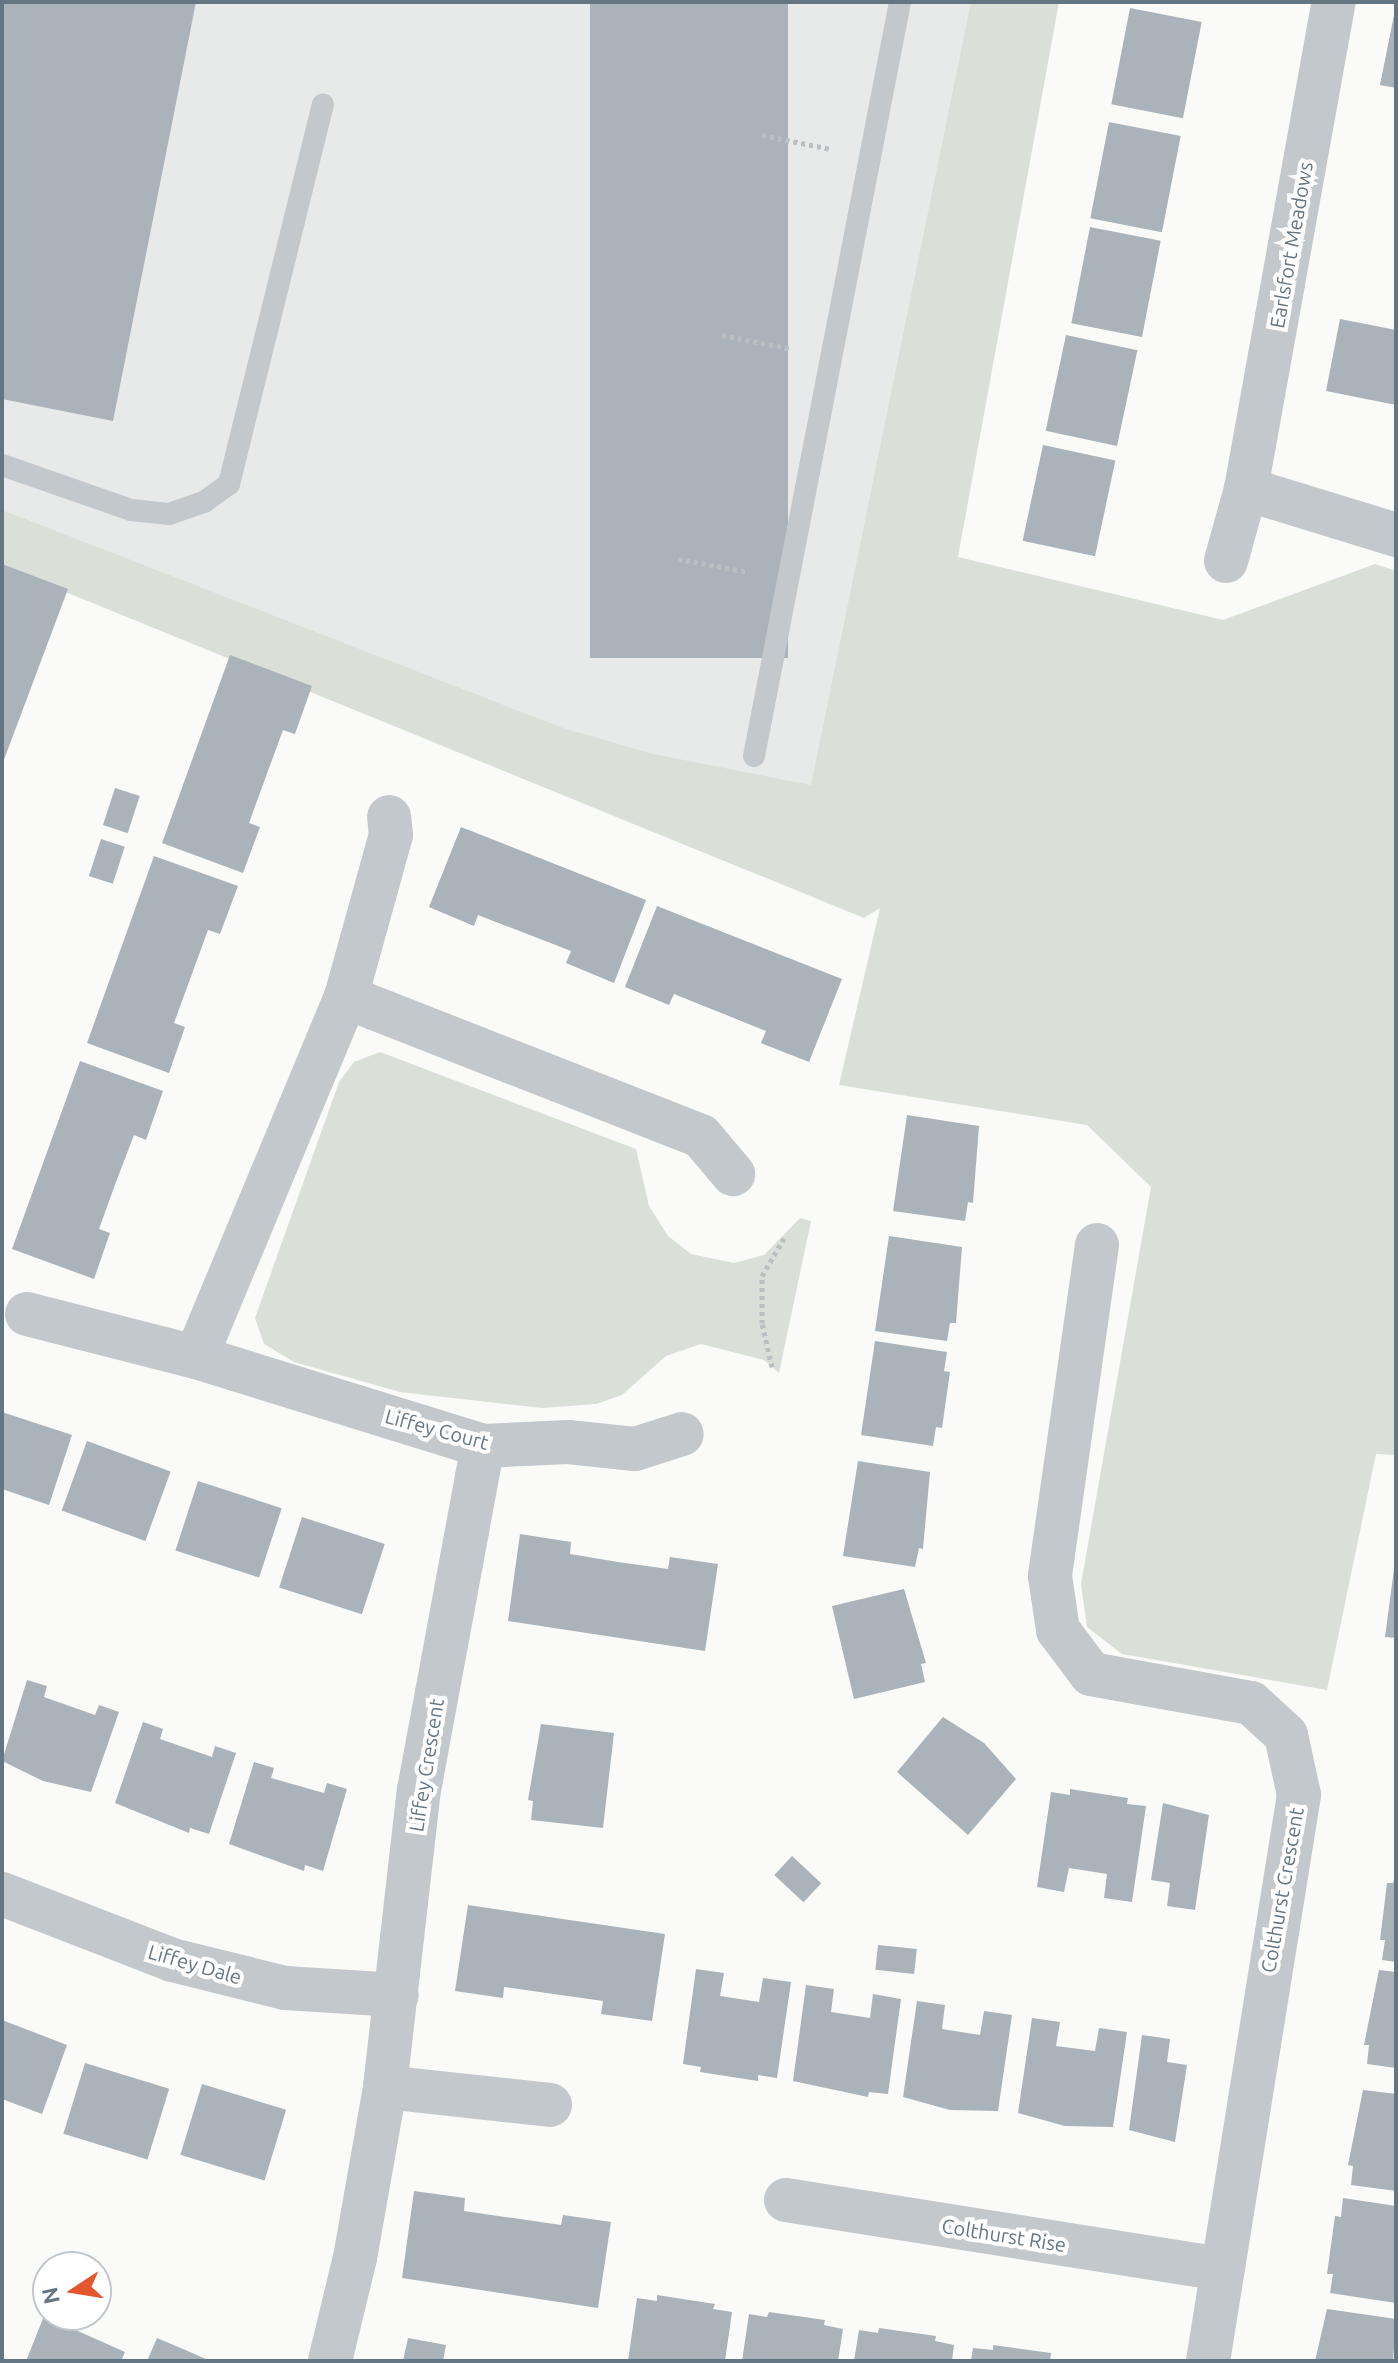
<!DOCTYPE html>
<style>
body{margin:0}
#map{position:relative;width:1398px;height:2363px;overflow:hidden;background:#fafaf8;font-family:Ubuntu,sans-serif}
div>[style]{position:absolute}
.built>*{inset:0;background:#e8e9e9}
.green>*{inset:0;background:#dadfd7}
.building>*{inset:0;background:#aab3b9;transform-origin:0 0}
.path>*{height:5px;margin-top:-2.5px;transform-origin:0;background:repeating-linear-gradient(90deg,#bbbfc2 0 4px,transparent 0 8px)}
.lane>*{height:22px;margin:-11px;padding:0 11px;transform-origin:11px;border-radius:11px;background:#c3c8cc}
.street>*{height:44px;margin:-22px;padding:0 22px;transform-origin:22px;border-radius:22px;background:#c3c8cc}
span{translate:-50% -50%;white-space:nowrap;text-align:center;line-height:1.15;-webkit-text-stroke:8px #fff;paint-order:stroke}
.street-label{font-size:20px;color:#657683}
.frame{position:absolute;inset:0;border:4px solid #657683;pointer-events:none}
.north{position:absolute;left:32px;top:2251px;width:80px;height:80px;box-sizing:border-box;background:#fff;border:2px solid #c1c8cd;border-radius:50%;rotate:258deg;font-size:22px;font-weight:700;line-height:32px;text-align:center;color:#657683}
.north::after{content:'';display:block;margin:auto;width:28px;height:36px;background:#e4572e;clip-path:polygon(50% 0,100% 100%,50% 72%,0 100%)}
</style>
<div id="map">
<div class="built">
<div style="clip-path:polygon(2px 2px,1045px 2px,882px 900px,2px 520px)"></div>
</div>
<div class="green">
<div style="clip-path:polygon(971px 2px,1059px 2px,958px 557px,1223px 620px,1375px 564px,1396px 571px,1396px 1455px,1376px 1454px,1327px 1690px,1122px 1654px,1087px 1627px,1081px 1584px,1151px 1187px,1087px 1125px,839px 1085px,880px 908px,864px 918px,2px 566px,2px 510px,560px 727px,653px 754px,811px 785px)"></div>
<div style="clip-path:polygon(380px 1052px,636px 1149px,649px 1206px,668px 1236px,691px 1254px,734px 1263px,764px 1255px,800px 1218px,811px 1221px,779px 1373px,764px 1360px,701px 1344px,666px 1356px,622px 1395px,596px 1404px,542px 1408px,400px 1392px,294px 1362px,264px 1344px,255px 1318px,339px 1082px,354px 1062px)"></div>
</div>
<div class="building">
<div style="clip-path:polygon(2px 2px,196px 2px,113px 421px,2px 399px)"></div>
<div style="left:590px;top:2px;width:198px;height:656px"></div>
<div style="left:1130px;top:8px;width:73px;height:98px;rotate:11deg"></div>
<div style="clip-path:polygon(1395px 10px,1396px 10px,1396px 88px,1380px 85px)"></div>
<div style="left:1109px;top:122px;width:73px;height:98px;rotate:11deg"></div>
<div style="left:1090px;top:227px;width:72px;height:98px;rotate:11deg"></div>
<div style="clip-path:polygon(1340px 319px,1396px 330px,1396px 405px,1326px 391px)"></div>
<div style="left:1066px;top:335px;width:73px;height:98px;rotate:12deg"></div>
<div style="left:1043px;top:445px;width:74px;height:98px;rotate:12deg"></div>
<div style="clip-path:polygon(2px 564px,68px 589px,2px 765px)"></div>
<div style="clip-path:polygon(230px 655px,312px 686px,295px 734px,283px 730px,249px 823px,260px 827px,243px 873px,162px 843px)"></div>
<div style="left:115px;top:788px;width:26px;height:39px;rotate:18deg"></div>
<div style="clip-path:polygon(461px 827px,646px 900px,614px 983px,566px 963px,571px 951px,478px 915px,474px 926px,429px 907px)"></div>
<div style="left:101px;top:839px;width:25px;height:39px;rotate:18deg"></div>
<div style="clip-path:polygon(154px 856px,238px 886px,220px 934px,208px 930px,174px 1023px,185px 1027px,169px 1073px,87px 1043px)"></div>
<div style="clip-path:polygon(657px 906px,842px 979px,809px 1062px,761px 1043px,766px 1031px,674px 994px,669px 1005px,625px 987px)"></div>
<div style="clip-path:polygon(80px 1061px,163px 1091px,146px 1140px,134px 1135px,116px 1182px,99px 1229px,110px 1233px,94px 1279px,12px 1249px)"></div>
<div style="clip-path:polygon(907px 1115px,979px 1126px,973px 1203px,968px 1202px,965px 1221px,893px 1211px)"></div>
<div style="clip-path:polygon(889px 1236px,962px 1247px,956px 1323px,950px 1323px,947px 1341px,875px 1331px)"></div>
<div style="clip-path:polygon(875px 1341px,947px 1352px,944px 1371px,950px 1372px,942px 1428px,936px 1427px,933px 1446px,861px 1435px)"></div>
<div style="clip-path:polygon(2px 1412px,72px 1435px,49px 1505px,2px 1489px)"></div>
<div style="left:87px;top:1441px;width:89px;height:74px;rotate:20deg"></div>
<div style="clip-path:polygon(858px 1461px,930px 1472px,923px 1549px,919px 1548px,915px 1567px,843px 1556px)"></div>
<div style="left:198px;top:1481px;width:88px;height:73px;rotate:18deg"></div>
<div style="left:302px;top:1517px;width:87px;height:74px;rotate:18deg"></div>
<div style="clip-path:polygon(520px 1534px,571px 1542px,570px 1554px,618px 1562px,668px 1569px,670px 1557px,718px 1564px,705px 1651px,508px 1621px)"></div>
<div style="clip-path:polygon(1394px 1569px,1396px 1569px,1396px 1638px,1385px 1637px)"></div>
<div style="clip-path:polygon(904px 1589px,926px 1663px,921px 1664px,925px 1682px,854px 1699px,832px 1606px)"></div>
<div style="clip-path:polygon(27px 1680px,47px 1686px,44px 1697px,95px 1715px,99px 1705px,119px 1712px,91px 1792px,43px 1781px,2px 1761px)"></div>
<div style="clip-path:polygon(943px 1717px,984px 1743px,1016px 1779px,968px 1835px,897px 1772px)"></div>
<div style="clip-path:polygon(143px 1722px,163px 1729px,160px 1739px,212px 1757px,215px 1746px,236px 1753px,209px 1834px,190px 1828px,189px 1833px,115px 1803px)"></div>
<div style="clip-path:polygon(541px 1724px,614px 1733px,603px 1828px,531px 1820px,533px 1801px,528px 1800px)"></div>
<div style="clip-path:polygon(254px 1762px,274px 1768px,271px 1778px,324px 1793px,327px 1783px,347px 1789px,323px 1871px,305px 1865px,304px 1871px,229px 1844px)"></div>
<div style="clip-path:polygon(1070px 1789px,1128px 1798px,1127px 1804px,1146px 1806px,1132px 1902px,1104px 1898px,1107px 1874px,1069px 1868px,1064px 1892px,1037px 1887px,1051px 1792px,1070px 1795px)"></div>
<div style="clip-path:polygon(1163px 1803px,1209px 1815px,1195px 1910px,1167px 1906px,1170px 1883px,1151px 1880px)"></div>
<div style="left:792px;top:1856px;width:40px;height:26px;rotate:43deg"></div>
<div style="clip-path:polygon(1396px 1873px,1396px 1962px,1382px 1960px,1385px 1940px,1380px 1940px,1387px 1883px,1393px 1883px)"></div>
<div style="clip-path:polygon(468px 1905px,665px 1934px,652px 2021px,601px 2014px,603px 2001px,504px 1987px,503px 1998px,455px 1991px)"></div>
<div style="left:878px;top:1945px;width:39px;height:25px;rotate:6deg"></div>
<div style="clip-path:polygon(696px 1969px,724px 1973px,720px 1996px,759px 2002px,763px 1978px,791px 1982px,777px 2078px,758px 2075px,758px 2081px,700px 2072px,701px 2067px,683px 2064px)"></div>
<div style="clip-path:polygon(1379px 1970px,1396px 1972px,1396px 2068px,1367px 2064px,1369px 2045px,1364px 2045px)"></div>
<div style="clip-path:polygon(806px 1985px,834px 1989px,831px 2012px,870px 2018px,873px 1994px,901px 1999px,888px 2094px,869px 2092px,868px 2097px,793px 2081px)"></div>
<div style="clip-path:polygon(917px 2001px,945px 2005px,942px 2029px,980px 2035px,984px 2011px,1012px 2015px,998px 2111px,950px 2110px,903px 2097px)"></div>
<div style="clip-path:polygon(1032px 2018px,1060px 2022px,1056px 2046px,1095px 2051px,1099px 2028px,1127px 2032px,1113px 2127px,1065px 2126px,1018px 2113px)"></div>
<div style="clip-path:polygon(2px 2020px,67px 2045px,42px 2114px,2px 2099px)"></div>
<div style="clip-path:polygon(1142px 2035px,1170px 2039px,1167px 2062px,1187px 2065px,1175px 2142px,1129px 2130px)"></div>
<div style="left:85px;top:2063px;width:88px;height:74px;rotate:17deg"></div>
<div style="left:202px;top:2084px;width:88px;height:74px;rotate:17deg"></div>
<div style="clip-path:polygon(1363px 2090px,1396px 2094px,1396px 2191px,1351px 2185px,1353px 2166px,1348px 2165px)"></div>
<div style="clip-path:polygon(414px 2191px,465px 2198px,464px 2211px,561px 2225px,563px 2215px,611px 2222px,598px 2308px,402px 2278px)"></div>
<div style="clip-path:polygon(1343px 2198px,1396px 2206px,1396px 2303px,1330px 2293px,1333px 2274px,1327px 2274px,1335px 2216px,1341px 2217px)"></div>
<div style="clip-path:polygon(657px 2295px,715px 2304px,713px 2309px,732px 2312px,725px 2361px,628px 2361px,637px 2298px,657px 2301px)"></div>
<div style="clip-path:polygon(1327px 2309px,1396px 2319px,1393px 2361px,1315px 2361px)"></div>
<div style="clip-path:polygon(769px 2312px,825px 2320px,824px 2325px,843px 2329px,838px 2361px,742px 2361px,749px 2314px,767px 2317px)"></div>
<div style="clip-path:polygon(44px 2316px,125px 2352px,121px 2361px,26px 2361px)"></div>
<div style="clip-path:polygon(879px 2328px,936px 2336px,935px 2341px,954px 2345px,952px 2361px,854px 2361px,859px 2330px,878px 2333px)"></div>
<div style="clip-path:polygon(157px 2338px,197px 2355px,210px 2361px,147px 2361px)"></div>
<div style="clip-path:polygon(408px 2338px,446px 2345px,443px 2361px,403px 2361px)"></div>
<div style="clip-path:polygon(993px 2345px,1051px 2353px,1050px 2361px,971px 2361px,973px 2348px,993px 2350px)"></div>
</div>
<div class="path">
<div style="left:762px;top:135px;width:70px;rotate:11.5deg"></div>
<div style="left:722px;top:335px;width:71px;rotate:11.3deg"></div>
<div style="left:678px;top:559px;width:72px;rotate:10.4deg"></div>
<div style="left:772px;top:1367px;width:45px;rotate:-102.8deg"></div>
<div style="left:762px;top:1323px;width:47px;rotate:-90deg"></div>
<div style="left:762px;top:1276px;width:44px;rotate:-59.9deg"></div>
</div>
<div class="lane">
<div style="left:2px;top:465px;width:137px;rotate:19.2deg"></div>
<div style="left:131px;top:510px;width:38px;rotate:6deg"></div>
<div style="left:169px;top:514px;width:37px;rotate:-19deg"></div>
<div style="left:204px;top:502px;width:31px;rotate:-36deg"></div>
<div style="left:229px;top:484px;width:391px;rotate:-76.1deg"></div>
<div style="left:754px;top:756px;width:768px;rotate:-79.04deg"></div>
</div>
<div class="street">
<div style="left:1246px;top:489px;width:157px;rotate:17deg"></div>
<div style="left:1226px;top:561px;width:75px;rotate:-74.5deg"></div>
<div style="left:1246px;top:489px;width:495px;rotate:-79.8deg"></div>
<div style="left:346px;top:997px;width:381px;rotate:21.4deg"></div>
<div style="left:701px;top:1136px;width:50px;rotate:49.9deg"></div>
<div style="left:1097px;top:1245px;width:334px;rotate:98.1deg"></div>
<div style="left:1050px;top:1576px;width:55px;rotate:81.6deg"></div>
<div style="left:1058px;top:1630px;width:55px;rotate:53.1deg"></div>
<div style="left:1091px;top:1674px;width:163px;rotate:10.3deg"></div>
<div style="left:1251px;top:1703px;width:47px;rotate:42.4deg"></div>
<div style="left:1286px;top:1735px;width:61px;rotate:77.8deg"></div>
<div style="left:1299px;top:1795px;width:573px;rotate:99.13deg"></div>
<div style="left:27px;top:1314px;width:174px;rotate:14.3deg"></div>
<div style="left:196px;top:1357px;width:300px;rotate:17.2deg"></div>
<div style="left:483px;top:1446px;width:85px;rotate:-2.7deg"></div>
<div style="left:568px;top:1442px;width:67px;rotate:6deg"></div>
<div style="left:635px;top:1449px;width:49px;rotate:-17.7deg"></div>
<div style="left:196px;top:1357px;width:390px;rotate:-67.4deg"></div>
<div style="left:346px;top:997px;width:168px;rotate:-74.5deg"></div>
<div style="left:391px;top:835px;width:18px;rotate:-96deg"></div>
<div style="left:2px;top:1894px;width:182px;rotate:21.2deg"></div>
<div style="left:172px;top:1960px;width:116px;rotate:13.9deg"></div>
<div style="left:285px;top:1988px;width:112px;rotate:3.6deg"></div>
<div style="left:385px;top:2087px;width:166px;rotate:6.2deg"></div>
<div style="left:786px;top:2200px;width:442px;rotate:9deg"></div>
<div style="left:330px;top:2361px;width:106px;rotate:-76.4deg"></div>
<div style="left:355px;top:2258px;width:174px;rotate:-80deg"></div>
<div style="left:385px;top:2087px;width:299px;rotate:-83.5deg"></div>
<div style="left:419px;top:1790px;width:350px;rotate:-79.5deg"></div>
</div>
<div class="street-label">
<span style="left:1291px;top:245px;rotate:-80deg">Earlsfort Meadows</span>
<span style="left:437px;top:1429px;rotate:15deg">Liffey Court</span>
<span style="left:426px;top:1765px;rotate:-81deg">Liffey Crescent</span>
<span style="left:1282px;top:1890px;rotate:-80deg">Colthurst Crescent</span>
<span style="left:195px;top:1964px;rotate:16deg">Liffey Dale</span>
<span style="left:1004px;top:2235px;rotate:9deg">Colthurst Rise</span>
</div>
<div class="frame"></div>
<div class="north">N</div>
</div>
